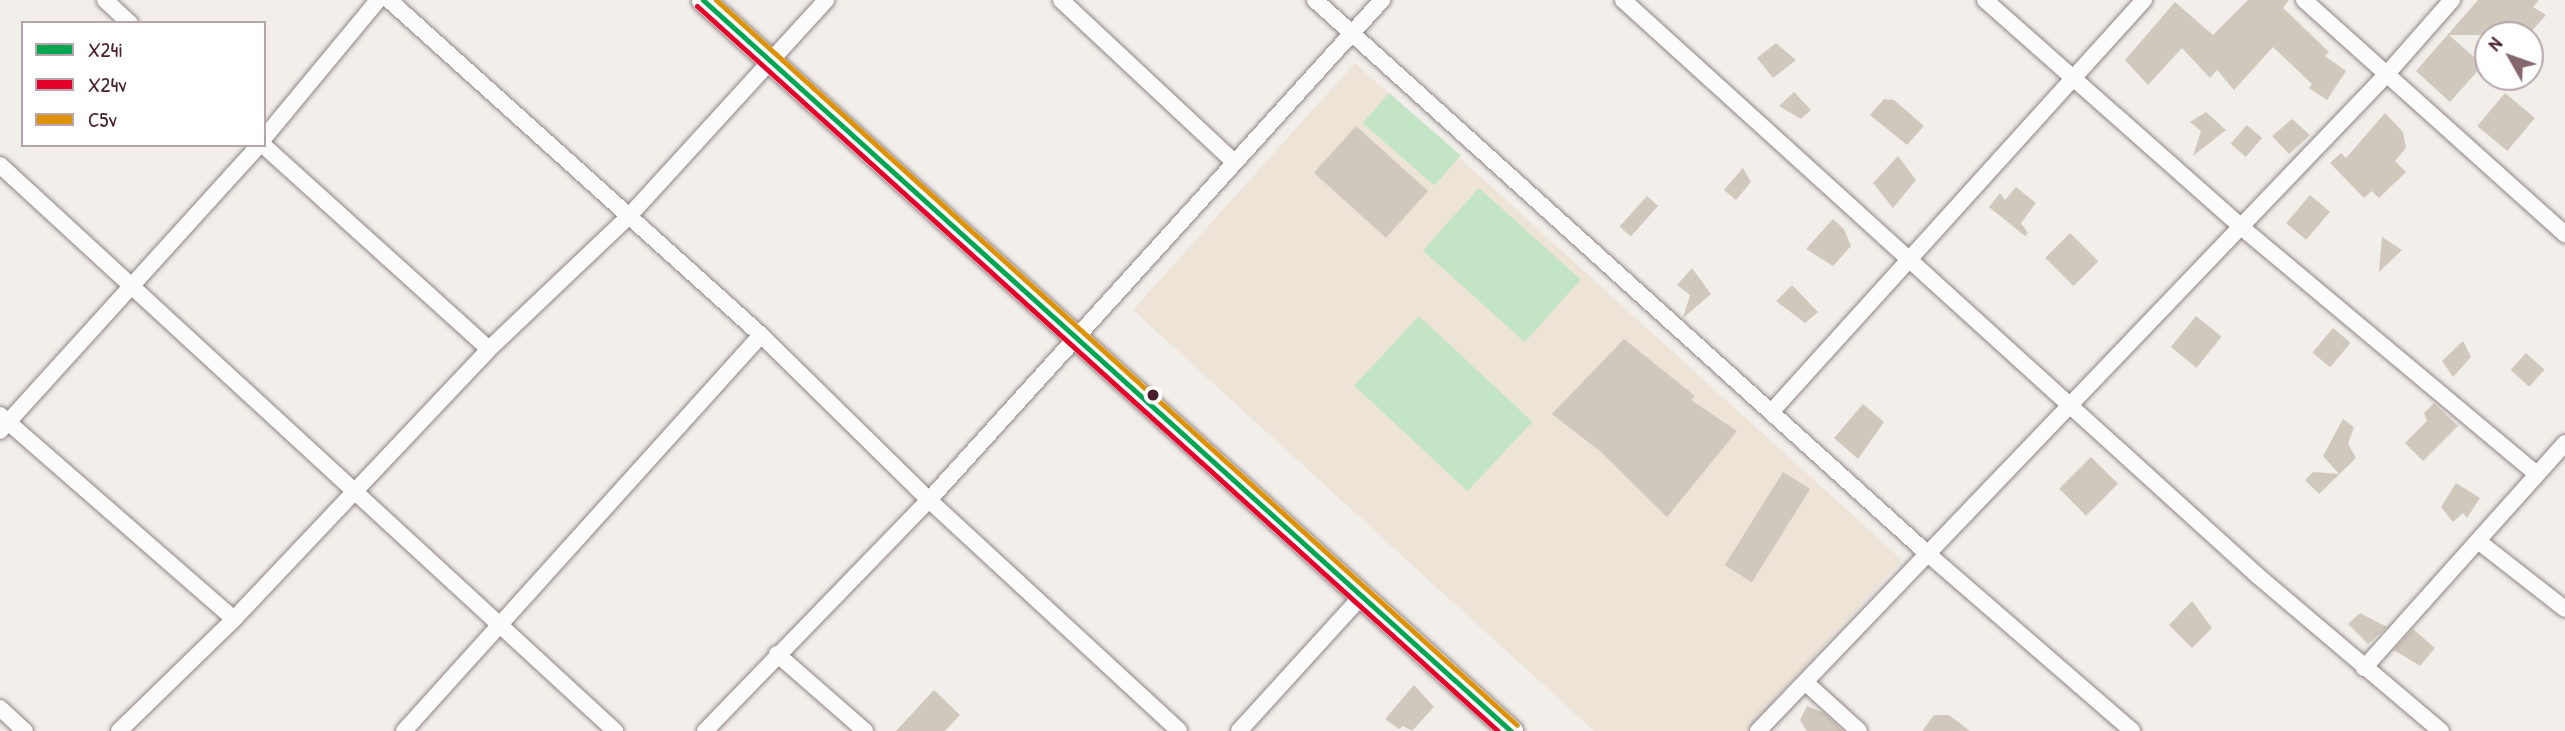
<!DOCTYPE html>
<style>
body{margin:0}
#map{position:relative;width:2565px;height:731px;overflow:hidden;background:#f2eeea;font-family:"Patrick Hand",sans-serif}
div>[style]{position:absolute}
.built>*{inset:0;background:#ede3d7}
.green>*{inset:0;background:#c4e5c5;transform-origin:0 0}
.building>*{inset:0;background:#d0c8bd;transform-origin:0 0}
.roads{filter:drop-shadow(0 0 2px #8e8484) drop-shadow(0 0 2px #8e8484)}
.street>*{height:16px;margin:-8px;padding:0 8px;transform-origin:8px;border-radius:8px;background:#fdfcfc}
.secondary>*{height:23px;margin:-11.5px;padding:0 11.5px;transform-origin:11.5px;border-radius:11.5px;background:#fdfcfc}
.bus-1>*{height:5px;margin:-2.5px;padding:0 2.5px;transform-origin:2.5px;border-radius:2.5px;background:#00a651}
.bus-2>*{height:5px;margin:-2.5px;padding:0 2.5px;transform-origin:2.5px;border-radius:2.5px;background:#e4002b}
.bus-3>*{height:5px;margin:-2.5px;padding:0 2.5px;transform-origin:2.5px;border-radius:2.5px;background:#dd9206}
.dots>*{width:19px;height:19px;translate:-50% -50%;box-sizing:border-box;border:4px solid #fff;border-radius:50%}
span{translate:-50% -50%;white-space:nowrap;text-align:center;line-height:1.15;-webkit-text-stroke:5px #fff;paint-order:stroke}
.legend{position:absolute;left:21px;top:21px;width:245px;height:126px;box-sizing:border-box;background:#fff;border:2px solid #b7a5aa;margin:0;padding:9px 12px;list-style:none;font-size:21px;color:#4a1f2b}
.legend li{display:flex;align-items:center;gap:14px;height:35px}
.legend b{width:35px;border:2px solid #b7a5aa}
.north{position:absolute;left:2474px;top:21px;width:70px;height:70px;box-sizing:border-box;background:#fff;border:2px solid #b7a5aa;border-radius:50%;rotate:310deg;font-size:19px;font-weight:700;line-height:28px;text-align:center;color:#4a1f2b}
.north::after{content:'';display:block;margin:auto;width:24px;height:32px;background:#85676e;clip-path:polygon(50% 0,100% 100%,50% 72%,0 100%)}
</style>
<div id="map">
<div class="built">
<div style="clip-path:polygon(1355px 63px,1902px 560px,1746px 731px,1594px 731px,1133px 310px)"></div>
</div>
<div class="green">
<div style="left:1389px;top:93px;width:95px;height:40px;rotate:41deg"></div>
<div style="left:1479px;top:188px;width:137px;height:84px;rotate:42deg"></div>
<div style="left:1419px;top:316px;width:155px;height:95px;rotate:43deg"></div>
</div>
<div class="building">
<div style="clip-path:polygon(2248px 0,2289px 0,2283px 8px,2329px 52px,2325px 56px,2346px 71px,2327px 100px,2309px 88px,2312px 84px,2273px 47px,2234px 90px,2217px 70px,2210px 78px,2182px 48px,2148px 85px,2125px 60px,2175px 2px,2213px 35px)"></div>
<div style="clip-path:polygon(2478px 0,2539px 0,2533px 7px,2546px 15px,2528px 35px,2517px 27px,2510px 35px,2449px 35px,2483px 65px,2450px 102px,2416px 71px)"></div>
<div style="clip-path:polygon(1776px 43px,1796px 60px,1773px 78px,1757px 58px)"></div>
<div style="clip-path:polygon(1794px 92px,1811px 110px,1801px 119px,1779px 106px)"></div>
<div style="left:2505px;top:93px;width:39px;height:43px;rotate:40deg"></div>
<div style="clip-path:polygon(1884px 99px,1894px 100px,1924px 126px,1907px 145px,1870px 115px)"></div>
<div style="clip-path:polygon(2206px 112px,2226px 130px,2193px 156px,2201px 131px,2190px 122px)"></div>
<div style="clip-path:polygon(2385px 113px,2403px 132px,2406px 148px,2395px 161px,2406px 172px,2379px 198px,2372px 191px,2364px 198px,2330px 163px,2341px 153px,2346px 158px)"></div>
<div style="clip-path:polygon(2292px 119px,2310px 135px,2289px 154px,2272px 136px)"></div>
<div style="left:2247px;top:125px;width:20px;height:25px;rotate:41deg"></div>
<div style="left:1356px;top:126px;width:97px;height:63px;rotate:42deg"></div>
<div style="clip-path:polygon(1898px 156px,1916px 180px,1893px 208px,1873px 183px)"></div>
<div style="clip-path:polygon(1743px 168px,1751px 182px,1736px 200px,1724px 190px)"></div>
<div style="clip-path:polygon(2016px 187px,2036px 203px,2021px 223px,2028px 233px,2025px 236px,1989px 207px,2000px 193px,2005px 200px)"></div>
<div style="left:2310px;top:195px;width:26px;height:37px;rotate:40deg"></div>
<div style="left:1647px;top:196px;width:15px;height:41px;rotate:42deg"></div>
<div style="clip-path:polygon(1833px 219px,1844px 229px,1851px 246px,1833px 266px,1806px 249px)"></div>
<div style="left:2070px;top:233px;width:40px;height:35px;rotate:45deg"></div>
<div style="clip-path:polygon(2382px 237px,2402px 250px,2379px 272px)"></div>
<div style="clip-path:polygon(1692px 268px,1711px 294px,1683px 318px,1690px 295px,1677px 285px)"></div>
<div style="clip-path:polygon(1792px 285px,1818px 312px,1805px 323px,1776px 301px)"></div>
<div style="left:2196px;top:316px;width:33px;height:40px;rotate:39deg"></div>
<div style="left:2333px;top:328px;width:23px;height:32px;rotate:40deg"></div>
<div style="clip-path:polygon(1624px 339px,1695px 396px,1691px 400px,1737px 431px,1667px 517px,1601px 452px,1552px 414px)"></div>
<div style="clip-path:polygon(2463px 341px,2471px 357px,2453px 377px,2442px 361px)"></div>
<div style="left:2526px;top:353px;width:25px;height:23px;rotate:42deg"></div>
<div style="clip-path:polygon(2434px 403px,2458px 426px,2423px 461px,2405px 443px,2427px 421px,2424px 413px)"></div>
<div style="clip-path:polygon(1863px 404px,1884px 422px,1858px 459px,1834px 438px)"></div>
<div style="clip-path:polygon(2343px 419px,2354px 427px,2348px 444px,2356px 458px,2319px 494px,2305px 480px,2313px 472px,2339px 474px,2323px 456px)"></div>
<div style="left:2091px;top:457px;width:38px;height:45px;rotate:45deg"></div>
<div style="left:1783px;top:472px;width:32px;height:110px;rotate:32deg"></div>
<div style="clip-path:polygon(2456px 483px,2480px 498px,2467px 518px,2463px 513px,2453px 522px,2441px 507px)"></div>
<div style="clip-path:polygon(2192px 601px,2212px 628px,2192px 648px,2169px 625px)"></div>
<div style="clip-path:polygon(2360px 613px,2387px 627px,2368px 644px,2348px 624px)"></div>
<div style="clip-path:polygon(2413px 629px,2435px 648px,2420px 666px,2394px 650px)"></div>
<div style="clip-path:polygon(1414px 685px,1434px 707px,1412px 731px,1403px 726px,1399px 729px,1385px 719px)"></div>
<div style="clip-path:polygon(934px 690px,960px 715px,945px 731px,896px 731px)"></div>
<div style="clip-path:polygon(1807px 706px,1824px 713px,1843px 731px,1807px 731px,1800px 720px)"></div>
<div style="clip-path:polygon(1934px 715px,1949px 715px,1970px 731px,1922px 731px)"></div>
</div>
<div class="roads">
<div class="street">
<div style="left:105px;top:0;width:34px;rotate:43deg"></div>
<div style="left:389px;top:0;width:501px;rotate:42deg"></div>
<div style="left:761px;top:335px;width:235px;rotate:44.5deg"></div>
<div style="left:929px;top:500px;width:340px;rotate:42.7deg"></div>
<div style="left:1061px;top:0;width:237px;rotate:43.1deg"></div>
<div style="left:1315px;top:0;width:826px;rotate:42.11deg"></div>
<div style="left:1928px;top:554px;width:270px;rotate:40.9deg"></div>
<div style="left:1623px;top:0;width:857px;rotate:42.21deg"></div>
<div style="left:2258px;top:576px;width:240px;rotate:40.3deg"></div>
<div style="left:1985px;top:0;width:341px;rotate:41.5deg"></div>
<div style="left:2240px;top:226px;width:387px;rotate:39.9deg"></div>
<div style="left:2304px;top:0;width:351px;rotate:41.9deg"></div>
<div style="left:264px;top:138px;width:179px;rotate:-50.4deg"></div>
<div style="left:263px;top:145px;width:304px;rotate:42.1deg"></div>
<div style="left:0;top:165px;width:836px;rotate:42.62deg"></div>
<div style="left:1773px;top:410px;width:553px;rotate:-47.86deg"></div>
<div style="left:0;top:415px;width:310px;rotate:41.1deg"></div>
<div style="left:0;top:431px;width:386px;rotate:-47.8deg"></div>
<div style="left:2478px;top:541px;width:110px;rotate:38deg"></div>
<div style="left:777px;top:654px;width:117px;rotate:41.2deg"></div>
<div style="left:2364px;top:668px;width:302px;rotate:-48.2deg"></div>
<div style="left:1805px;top:682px;width:73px;rotate:42.2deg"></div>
<div style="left:0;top:708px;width:34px;rotate:43deg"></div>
<div style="left:119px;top:731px;width:161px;rotate:-44.2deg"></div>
<div style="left:234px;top:619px;width:371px;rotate:-46.6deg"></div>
<div style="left:489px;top:349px;width:195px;rotate:-43.5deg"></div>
<div style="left:630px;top:215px;width:291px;rotate:-47.6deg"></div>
<div style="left:404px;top:731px;width:533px;rotate:-47.96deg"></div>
<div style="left:705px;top:731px;width:322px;rotate:-45.9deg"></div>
<div style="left:929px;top:500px;width:675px;rotate:-47.82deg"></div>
<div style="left:1239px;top:731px;width:183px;rotate:-47.7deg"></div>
<div style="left:1758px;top:731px;width:908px;rotate:-46.25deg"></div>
<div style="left:2386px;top:75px;width:100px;rotate:-48.7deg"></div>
</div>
<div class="secondary">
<div style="left:703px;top:0;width:1090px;rotate:42.14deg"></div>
</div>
</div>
<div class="bus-1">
<div style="left:703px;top:0;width:1090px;rotate:42.14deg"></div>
</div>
<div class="bus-2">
<div style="left:697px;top:6px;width:1080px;rotate:42.15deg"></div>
</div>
<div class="bus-3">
<div style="left:716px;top:0;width:1080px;rotate:42.15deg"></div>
</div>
<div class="dots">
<div style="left:1153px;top:395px;background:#4a1f2b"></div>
</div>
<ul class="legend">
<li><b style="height:9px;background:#00a651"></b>X24i</li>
<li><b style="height:9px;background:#e4002b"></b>X24v</li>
<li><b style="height:9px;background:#dd9206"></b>C5v</li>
</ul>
<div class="north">N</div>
</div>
